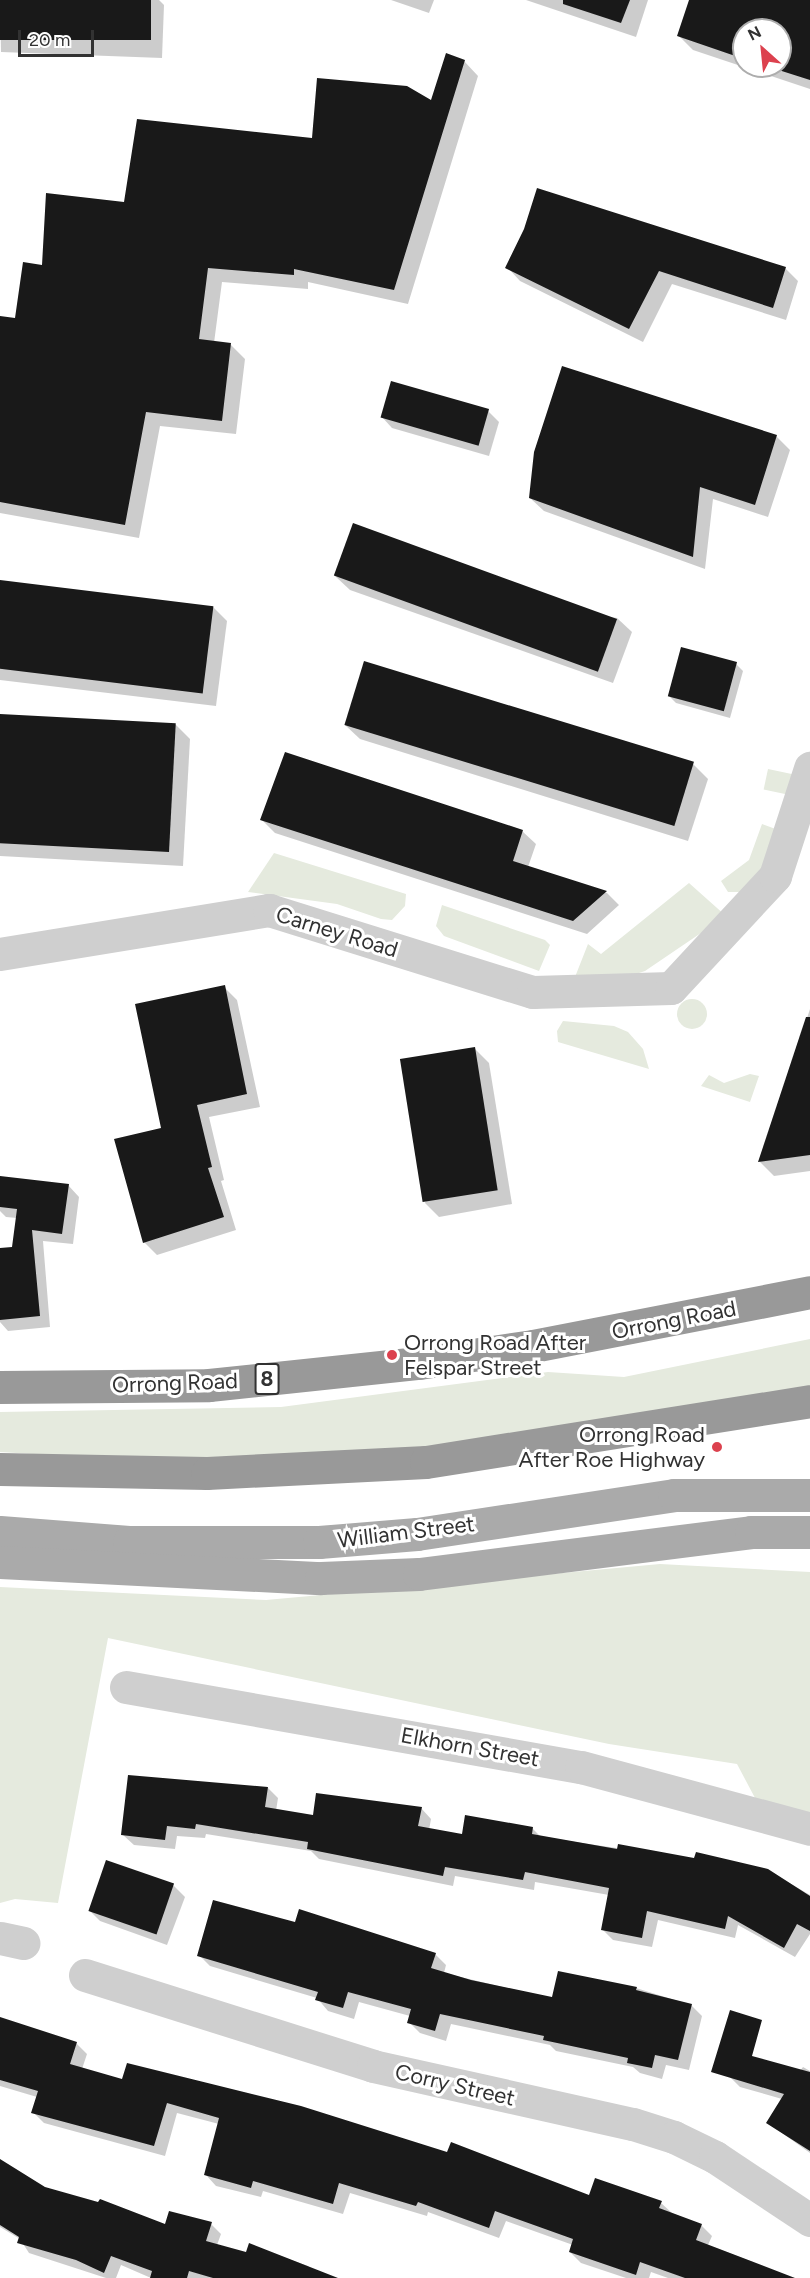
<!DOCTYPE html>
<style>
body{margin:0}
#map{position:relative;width:810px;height:2278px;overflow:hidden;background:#fff;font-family:Figtree,sans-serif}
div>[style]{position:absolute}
.green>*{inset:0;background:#e5eade;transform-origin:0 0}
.round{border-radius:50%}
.shadow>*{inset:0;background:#0003}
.building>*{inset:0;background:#191919;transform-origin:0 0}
.minor>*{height:33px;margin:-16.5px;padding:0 16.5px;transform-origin:16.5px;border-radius:16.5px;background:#cfcfcf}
.major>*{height:33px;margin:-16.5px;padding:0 16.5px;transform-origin:16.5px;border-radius:16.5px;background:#aaa}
.highway>*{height:33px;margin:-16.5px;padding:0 16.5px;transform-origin:16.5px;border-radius:16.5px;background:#999}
.dots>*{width:16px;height:16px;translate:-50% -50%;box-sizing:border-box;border:3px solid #fff;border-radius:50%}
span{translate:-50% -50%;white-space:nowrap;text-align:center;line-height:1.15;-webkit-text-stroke:6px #fff;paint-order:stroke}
.shield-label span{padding:2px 4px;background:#fff;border:2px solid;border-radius:4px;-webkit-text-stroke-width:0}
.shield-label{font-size:21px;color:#323232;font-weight:700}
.street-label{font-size:22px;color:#323232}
.poi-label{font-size:22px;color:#323232}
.left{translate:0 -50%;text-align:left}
.right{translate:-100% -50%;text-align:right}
.north{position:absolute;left:732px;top:18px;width:60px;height:60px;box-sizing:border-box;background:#fff;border:2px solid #adadad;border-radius:50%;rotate:333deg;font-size:16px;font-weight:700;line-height:24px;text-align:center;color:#323232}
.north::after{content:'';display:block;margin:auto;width:21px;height:27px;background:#dc414e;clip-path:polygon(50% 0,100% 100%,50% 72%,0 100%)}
.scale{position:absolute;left:18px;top:30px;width:76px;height:27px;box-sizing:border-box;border:3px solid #323232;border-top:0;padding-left:8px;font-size:18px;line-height:21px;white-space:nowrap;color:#323232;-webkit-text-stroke:4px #fff;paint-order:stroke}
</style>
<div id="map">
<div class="green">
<div style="left:768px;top:769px;width:40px;height:21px;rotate:12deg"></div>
<div style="clip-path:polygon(762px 824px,781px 831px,760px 873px,742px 892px,728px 892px,721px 881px,749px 860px)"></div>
<div style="clip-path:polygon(274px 853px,406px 894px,405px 906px,392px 920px,381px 919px,337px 904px,248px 892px)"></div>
<div style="clip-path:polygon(689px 883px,726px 916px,645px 971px,618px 980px,575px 977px,588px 944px,601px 954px)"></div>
<div style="clip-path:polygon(442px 905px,545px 940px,550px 945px,539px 971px,444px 936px,436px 926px)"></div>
<div class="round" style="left:677px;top:999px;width:30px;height:30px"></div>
<div style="clip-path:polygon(563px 1021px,614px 1026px,628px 1032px,643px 1049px,649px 1069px,558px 1042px,557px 1031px)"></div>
<div style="clip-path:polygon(750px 1074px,759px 1076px,750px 1102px,701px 1086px,709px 1075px,724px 1083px)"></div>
<div style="clip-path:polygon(810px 1339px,810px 1386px,431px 1450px,150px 1461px,0 1452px,0 1412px,281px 1407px,548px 1372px,624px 1377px)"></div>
<div style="clip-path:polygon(660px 1564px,810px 1572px,810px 1829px,763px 1813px,737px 1764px,609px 1744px,108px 1638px,58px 1903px,15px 1899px,0 1903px,0 1587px,266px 1600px)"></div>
</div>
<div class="shadow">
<div style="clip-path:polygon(0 0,159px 0,164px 5px,162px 58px,1px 52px)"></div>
<div style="clip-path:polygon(391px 0,434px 0,429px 13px)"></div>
<div style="clip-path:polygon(526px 0,648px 0,636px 37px)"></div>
<div style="clip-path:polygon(evenodd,691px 0,810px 0,810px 89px,693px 50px,679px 36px,691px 0,744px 30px,780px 30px,780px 66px,744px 66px,744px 30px)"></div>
<div style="clip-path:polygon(464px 61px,478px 76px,408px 304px,308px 282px,308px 289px,222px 282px,214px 343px,231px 345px,245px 359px,236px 434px,160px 426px,139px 538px,0 513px,0 318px,16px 320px,44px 266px,125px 203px,432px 103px)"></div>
<div style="clip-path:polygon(507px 267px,785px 268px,798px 281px,786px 320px,672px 284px,643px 342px,520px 281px)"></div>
<div style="clip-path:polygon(488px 411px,499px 422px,489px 456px,392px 428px,381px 416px)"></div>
<div style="clip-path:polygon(776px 436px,790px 450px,768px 517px,713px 499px,705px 569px,544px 511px,530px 498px)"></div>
<div style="clip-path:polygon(335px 576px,617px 618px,632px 632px,613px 683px,350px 590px)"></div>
<div style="clip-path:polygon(0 581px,213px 607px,227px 621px,216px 706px,0 680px)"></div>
<div style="clip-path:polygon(736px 664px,743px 671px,730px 718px,676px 703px,669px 696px)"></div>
<div style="clip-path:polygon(0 715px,176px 725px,190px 739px,183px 866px,0 856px)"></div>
<div style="clip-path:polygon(345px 725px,693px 764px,708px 779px,688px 841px,360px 739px)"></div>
<div style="clip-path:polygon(262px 820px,522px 831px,536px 844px,528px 867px,607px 893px,619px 905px,587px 934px,275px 833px)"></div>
<div style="clip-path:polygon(224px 987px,237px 1000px,260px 1107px,209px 1117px,224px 1180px,221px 1181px,236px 1230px,157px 1255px,144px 1242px,163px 1129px)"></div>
<div style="clip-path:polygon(810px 1009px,810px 1171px,774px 1176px,760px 1162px)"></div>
<div style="clip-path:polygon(474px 1048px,489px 1063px,512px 1204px,439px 1217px,425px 1203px)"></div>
<div style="clip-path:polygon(0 1177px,68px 1185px,79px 1197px,73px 1244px,43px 1241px,50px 1327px,8px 1331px,0 1322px,0 1250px,13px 1249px,17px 1218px,6px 1217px,0 1211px)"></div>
<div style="clip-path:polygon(268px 1788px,278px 1798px,276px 1811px,314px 1817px,421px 1808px,431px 1819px,429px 1830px,463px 1836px,532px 1828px,541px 1837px,767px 1870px,810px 1895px,810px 1934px,795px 1957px,738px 1925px,735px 1938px,658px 1920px,652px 1947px,613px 1940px,603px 1930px,609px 1895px,535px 1882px,534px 1890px,455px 1876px,453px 1886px,319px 1859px,311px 1851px,206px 1834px,205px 1838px,177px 1836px,175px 1849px,134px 1845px,123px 1835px)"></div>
<div style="clip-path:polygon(107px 1862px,174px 1886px,185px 1897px,167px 1945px,100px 1921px,89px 1910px)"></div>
<div style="clip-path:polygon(296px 1924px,435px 1954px,446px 1965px,444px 1973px,553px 1999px,636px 1988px,691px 2005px,702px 2016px,689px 2070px,666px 2065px,662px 2079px,640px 2073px,633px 2067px,556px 2051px,550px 2045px,451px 2024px,446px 2041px,420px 2033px,409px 2022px,410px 2016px,359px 2002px,354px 2019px,328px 2011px,317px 1998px,210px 1966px,199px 1955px)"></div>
<div style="clip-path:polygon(0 2019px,76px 2043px,87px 2054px,82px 2069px,123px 2081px,589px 2197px,661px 2203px,672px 2213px,701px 2225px,712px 2236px,708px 2245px,753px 2262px,777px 2278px,668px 2278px,651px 2272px,649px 2278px,626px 2278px,581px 2263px,570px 2252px,573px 2245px,506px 2221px,499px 2238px,428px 2212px,427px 2216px,350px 2193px,343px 2214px,263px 2191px,261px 2197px,216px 2186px,206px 2175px,219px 2124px,177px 2113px,165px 2156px,44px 2123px,33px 2112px,37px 2097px,0 2086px)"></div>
<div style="clip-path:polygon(803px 2067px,810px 2071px,810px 2153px,768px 2123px,782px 2099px,740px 2087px,730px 2077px,800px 2071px)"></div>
<div style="clip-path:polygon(0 2160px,45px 2189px,166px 2226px,211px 2224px,221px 2234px,217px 2245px,247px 2254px,250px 2245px,308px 2266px,320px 2278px,151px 2278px,121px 2265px,116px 2278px,106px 2278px,29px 2253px,20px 2239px,0 2227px)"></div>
</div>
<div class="building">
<div style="left:0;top:0;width:151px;height:40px"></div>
<div style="clip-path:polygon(563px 0,630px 0,621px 23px,563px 4px)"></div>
<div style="clip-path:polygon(689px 0,810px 0,810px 80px,766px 66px,780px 66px,780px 30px,744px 30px,744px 59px,677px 36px)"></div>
<div style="clip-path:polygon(446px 53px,465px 60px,394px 290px,294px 269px,294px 275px,208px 268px,199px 339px,231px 343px,222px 421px,146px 412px,125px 525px,0 502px,0 316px,15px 318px,23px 262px,42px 265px,46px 193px,124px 202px,137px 119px,312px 138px,317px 78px,407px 86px,431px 100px)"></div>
<div style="clip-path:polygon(537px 188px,786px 267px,773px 308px,659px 271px,629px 329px,505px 268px,524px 229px)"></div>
<div style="clip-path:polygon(562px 366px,777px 435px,755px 505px,700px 487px,693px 557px,529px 498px,534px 452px)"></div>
<div style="left:391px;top:381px;width:102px;height:38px;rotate:16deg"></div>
<div style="left:353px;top:523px;width:281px;height:56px;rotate:20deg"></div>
<div style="left:0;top:580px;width:215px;height:88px;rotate:7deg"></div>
<div style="left:681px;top:647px;width:58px;height:51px;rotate:15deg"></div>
<div style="left:364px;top:661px;width:345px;height:67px;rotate:17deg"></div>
<div style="left:0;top:714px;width:176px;height:129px;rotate:3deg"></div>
<div style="clip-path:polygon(285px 752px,523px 830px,513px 861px,607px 891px,573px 921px,260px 820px)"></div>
<div style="clip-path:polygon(225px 985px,247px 1094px,197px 1105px,212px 1167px,208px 1168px,224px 1217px,143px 1243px,114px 1139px,161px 1128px,135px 1004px)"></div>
<div style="clip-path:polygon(806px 1017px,810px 1017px,810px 1155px,758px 1162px)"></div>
<div style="left:475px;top:1047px;width:145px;height:76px;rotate:81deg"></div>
<div style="clip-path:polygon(0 1176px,69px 1184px,62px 1234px,32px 1230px,40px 1316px,0 1320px,0 1248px,12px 1247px,17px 1209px,0 1207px)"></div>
<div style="clip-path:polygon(128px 1775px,268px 1787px,265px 1807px,313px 1815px,316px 1793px,422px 1807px,418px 1826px,462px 1834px,465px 1815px,533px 1827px,532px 1834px,617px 1849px,618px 1844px,694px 1858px,696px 1852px,768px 1869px,810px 1896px,810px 1931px,797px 1924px,784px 1948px,728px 1916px,725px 1929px,647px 1911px,642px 1938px,601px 1930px,609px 1888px,525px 1872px,523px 1880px,445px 1867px,443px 1876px,307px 1849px,308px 1842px,196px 1824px,195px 1829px,167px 1826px,165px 1840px,121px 1835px)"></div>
<div style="left:106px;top:1860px;width:72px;height:54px;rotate:19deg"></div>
<div style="clip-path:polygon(213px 1900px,295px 1922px,299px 1909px,436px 1953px,431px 1968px,471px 1980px,552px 1997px,558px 1971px,637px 1987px,636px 1990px,692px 2004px,678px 2060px,655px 2055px,652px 2068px,627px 2063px,628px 2058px,543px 2040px,544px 2036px,440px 2014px,435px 2031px,407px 2023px,411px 2009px,348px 1992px,343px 2008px,315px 2000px,318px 1992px,197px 1956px)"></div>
<div style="clip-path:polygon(730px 2010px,762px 2020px,752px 2056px,810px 2072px,810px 2151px,766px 2123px,784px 2094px,711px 2072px)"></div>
<div style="clip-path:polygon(0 2017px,77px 2042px,70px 2064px,122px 2079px,127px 2063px,301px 2106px,447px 2152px,451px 2142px,589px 2195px,595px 2178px,662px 2201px,659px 2208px,702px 2224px,696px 2240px,795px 2278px,685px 2278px,640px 2262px,636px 2275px,569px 2252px,573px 2239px,495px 2211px,489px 2228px,418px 2202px,416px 2206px,339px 2183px,333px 2204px,253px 2181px,251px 2188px,204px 2175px,219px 2118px,167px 2103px,154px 2146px,31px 2113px,38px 2091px,0 2080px)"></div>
<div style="clip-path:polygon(0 2159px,45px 2187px,98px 2202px,100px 2199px,165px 2224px,169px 2211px,212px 2222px,206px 2241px,246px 2252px,249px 2243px,338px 2278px,213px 2278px,189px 2271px,187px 2278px,150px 2278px,152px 2271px,111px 2256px,104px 2273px,76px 2260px,17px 2243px,19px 2237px,0 2225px)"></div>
</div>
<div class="minor">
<div style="left:0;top:954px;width:273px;rotate:-9.3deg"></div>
<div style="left:269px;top:910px;width:276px;rotate:17.3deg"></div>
<div style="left:533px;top:992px;width:138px;rotate:-1.7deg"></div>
<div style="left:671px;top:988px;width:153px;rotate:-47.1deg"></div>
<div style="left:775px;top:876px;width:114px;rotate:-72deg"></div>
<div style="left:126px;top:1687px;width:462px;rotate:10deg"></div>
<div style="left:581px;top:1767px;width:237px;rotate:15.1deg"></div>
<div style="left:0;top:1938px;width:24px;rotate:12deg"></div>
<div style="left:85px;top:1975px;width:302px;rotate:17.5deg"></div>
<div style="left:373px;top:2066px;width:266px;rotate:12.6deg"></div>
<div style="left:633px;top:2124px;width:43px;rotate:17.6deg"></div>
<div style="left:674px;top:2137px;width:46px;rotate:26deg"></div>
<div style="left:715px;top:2157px;width:114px;rotate:33.6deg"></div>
</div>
<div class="major">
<div style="left:0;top:1532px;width:129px;rotate:4.4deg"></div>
<div style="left:129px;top:1542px;width:190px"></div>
<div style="left:319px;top:1542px;width:98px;rotate:-4.7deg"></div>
<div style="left:417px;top:1534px;width:260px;rotate:-8.6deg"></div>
<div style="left:674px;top:1495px;width:136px"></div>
<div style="left:0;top:1562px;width:321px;rotate:2.9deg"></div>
<div style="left:321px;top:1578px;width:98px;rotate:-2.3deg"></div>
<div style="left:419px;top:1574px;width:335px;rotate:-7.2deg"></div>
<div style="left:751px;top:1532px;width:59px"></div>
</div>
<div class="highway">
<div style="left:0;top:1387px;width:209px;rotate:-0.5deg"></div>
<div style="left:209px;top:1385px;width:211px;rotate:-6deg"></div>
<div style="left:419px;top:1363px;width:115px;rotate:-8.5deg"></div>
<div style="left:533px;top:1346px;width:282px;rotate:-11deg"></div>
<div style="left:0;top:1469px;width:207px;rotate:1.1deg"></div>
<div style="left:207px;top:1473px;width:219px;rotate:-2.9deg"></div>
<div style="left:426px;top:1462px;width:389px;rotate:-9deg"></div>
</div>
<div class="dots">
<div style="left:392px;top:1355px;background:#dc414e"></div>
<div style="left:717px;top:1447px;background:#dc414e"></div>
</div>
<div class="shield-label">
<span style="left:267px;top:1379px">8</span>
</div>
<div class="street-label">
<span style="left:337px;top:932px;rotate:17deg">Carney Road</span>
<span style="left:674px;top:1320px;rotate:-11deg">Orrong Road</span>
<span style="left:175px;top:1383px;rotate:-2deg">Orrong Road</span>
<span style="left:406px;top:1532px;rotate:-7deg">William Street</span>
<span style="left:470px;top:1747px;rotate:10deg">Elkhorn Street</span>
<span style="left:455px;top:2085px;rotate:13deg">Corry Street</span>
</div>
<div class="poi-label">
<span class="left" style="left:404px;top:1355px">Orrong Road After<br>Felspar Street</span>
<span class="right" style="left:705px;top:1447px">Orrong Road<br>After Roe Highway</span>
</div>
<div class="north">N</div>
<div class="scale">20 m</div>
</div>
